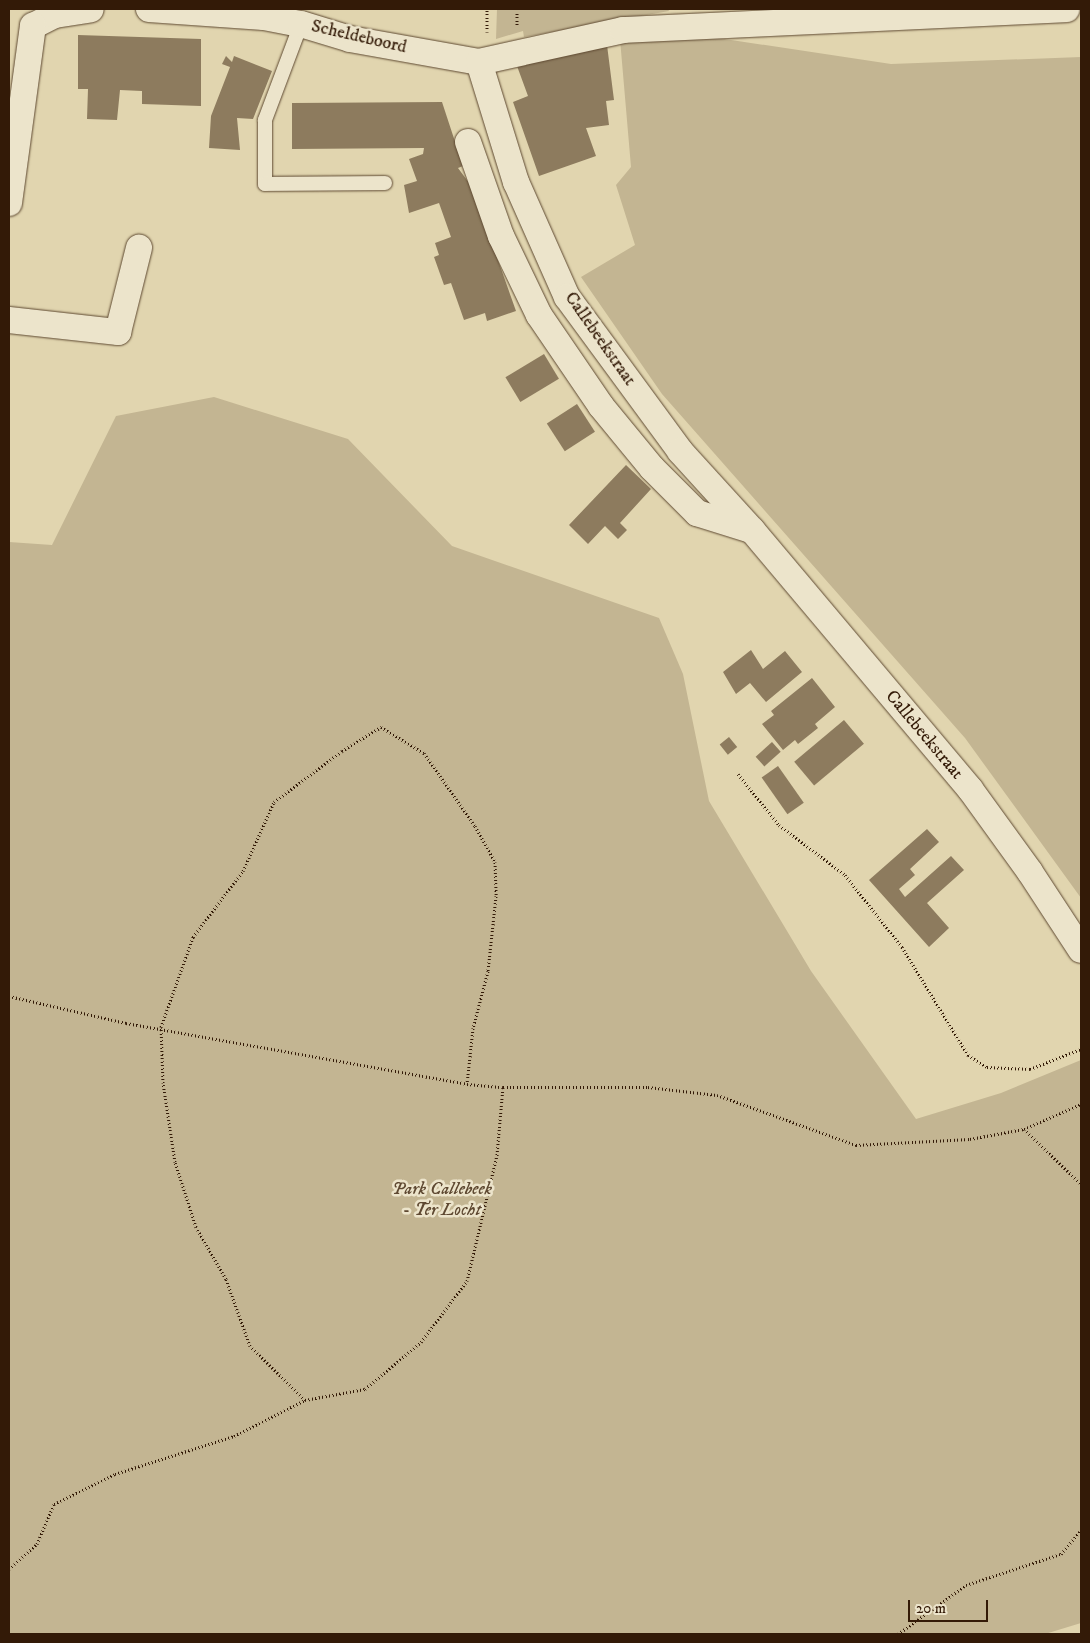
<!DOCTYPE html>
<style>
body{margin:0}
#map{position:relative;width:1090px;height:1643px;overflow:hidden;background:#e1d5af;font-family:"IM FELL DW Pica",serif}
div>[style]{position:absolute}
.green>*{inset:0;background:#c3b592}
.building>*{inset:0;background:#8d7b5e;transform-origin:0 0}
.path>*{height:3px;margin-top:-1.5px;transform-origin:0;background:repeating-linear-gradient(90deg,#331a07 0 1px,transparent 0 3.5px)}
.roads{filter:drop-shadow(0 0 1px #5e4931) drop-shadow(0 0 1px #5e4931)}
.service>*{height:14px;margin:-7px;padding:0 7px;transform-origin:7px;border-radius:7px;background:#ece4cb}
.minor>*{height:26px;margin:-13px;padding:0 13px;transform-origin:13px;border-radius:13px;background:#ece4cb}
span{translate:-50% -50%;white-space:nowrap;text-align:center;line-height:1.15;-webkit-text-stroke:5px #ece4cb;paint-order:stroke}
.street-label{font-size:18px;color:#331a07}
.park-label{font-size:18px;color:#5e4831;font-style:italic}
.frame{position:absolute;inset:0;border:10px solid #331a07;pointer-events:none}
.scale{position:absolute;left:908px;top:1600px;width:80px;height:22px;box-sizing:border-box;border:2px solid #331a07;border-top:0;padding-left:6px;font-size:15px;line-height:18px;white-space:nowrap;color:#331a07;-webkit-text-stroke:4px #ece4cb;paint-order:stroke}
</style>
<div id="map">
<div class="green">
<div style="clip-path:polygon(497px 9px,668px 9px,669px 11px,524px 37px,523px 31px,496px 39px)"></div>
<div style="clip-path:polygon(698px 35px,891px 64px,1081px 57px,1081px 898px,965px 738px,662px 394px,581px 277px,635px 245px,616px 185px,631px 167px,620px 39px)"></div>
<div style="clip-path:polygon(214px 397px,348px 439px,452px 546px,659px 618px,683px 674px,709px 801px,811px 971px,916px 1119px,1001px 1093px,1081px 1060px,1081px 1623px,1045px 1634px,9px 1634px,9px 542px,52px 545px,116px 416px)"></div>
</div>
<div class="building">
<div style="clip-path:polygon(78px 35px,201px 39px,201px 106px,142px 104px,142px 91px,120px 90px,117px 120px,87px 119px,88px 89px,78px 89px)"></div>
<div style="clip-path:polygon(607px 45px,614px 100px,606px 101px,609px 125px,586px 128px,596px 156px,539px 176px,513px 102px,528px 96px,517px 66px)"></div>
<div style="clip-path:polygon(226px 56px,232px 62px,234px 56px,272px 71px,253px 119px,237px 118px,240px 150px,209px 148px,211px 116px,230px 67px,222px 64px)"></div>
<div style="clip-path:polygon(442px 102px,463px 166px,458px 168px,472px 187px,516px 311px,487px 321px,485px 313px,464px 320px,451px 283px,444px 285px,434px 257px,439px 255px,435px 243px,451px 237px,439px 203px,409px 213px,404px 185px,417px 181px,409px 159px,423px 154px,424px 148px,292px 149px,292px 103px)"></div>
<div style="left:544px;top:354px;width:29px;height:45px;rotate:59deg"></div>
<div style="left:577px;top:404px;width:33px;height:36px;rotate:57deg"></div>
<div style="clip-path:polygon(626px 465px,651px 489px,620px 523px,627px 530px,618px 539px,605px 526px,588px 544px,569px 525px)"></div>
<div style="clip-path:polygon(751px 650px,763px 669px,785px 651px,802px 672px,766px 702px,750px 683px,736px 694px,723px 672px)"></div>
<div style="clip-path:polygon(812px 678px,835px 707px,815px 724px,818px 728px,798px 744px,795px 740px,783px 750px,762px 724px,774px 715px,771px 711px)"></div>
<div style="left:844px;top:720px;width:31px;height:65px;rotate:50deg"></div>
<div style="left:729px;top:737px;width:13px;height:12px;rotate:51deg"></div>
<div style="left:772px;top:742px;width:13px;height:22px;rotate:48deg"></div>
<div style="left:778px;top:766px;width:45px;height:20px;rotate:55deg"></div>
<div style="clip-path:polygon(927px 829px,939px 842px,910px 869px,915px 875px,899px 889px,905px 897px,951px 856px,964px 870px,927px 903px,949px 928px,929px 947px,869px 880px)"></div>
</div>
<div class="path">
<div style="left:517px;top:13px;width:13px;rotate:90deg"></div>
<div style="left:487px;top:32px;width:23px;rotate:-90deg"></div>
<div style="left:738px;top:774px;width:65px;rotate:51.2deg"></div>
<div style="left:779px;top:825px;width:83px;rotate:37.1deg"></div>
<div style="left:845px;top:875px;width:92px;rotate:51.6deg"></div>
<div style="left:902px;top:947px;width:127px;rotate:58.6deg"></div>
<div style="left:968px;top:1055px;width:22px;rotate:32deg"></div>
<div style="left:987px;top:1067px;width:43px;rotate:2.7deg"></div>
<div style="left:1030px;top:1069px;width:55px;rotate:-21.4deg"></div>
<div style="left:9px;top:996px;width:120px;rotate:13deg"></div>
<div style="left:126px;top:1023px;width:346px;rotate:10.1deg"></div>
<div style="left:467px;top:1084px;width:36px;rotate:5deg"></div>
<div style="left:503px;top:1087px;width:145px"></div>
<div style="left:648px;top:1087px;width:69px;rotate:6.6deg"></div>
<div style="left:717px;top:1095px;width:148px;rotate:19.8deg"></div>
<div style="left:856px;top:1145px;width:114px;rotate:-3deg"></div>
<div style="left:970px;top:1139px;width:55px;rotate:-10.5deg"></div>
<div style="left:1024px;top:1129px;width:62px;rotate:-23.7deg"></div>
<div style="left:1024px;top:1129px;width:79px;rotate:44deg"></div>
<div style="left:305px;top:1400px;width:77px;rotate:-135.5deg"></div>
<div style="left:250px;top:1346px;width:71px;rotate:-109.7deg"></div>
<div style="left:226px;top:1279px;width:60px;rotate:-120deg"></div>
<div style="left:196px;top:1227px;width:68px;rotate:-107.9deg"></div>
<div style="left:175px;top:1162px;width:80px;rotate:-98.6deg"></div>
<div style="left:163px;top:1083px;width:56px;rotate:-92deg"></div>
<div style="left:161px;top:1027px;width:96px;rotate:-70.4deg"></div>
<div style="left:193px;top:937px;width:83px;rotate:-52.9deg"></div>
<div style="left:243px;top:871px;width:76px;rotate:-65.8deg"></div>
<div style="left:274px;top:802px;width:85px;rotate:-36.9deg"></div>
<div style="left:342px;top:751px;width:46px;rotate:-31.6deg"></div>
<div style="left:381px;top:727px;width:50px;rotate:31.2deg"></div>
<div style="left:424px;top:753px;width:89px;rotate:55.1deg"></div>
<div style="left:475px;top:826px;width:41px;rotate:60.9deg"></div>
<div style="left:495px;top:862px;width:34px;rotate:88deg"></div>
<div style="left:496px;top:896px;width:75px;rotate:96.1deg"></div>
<div style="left:488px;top:971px;width:59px;rotate:104.7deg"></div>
<div style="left:473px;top:1028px;width:56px;rotate:96.1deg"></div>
<div style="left:9px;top:1569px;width:38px;rotate:-42deg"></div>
<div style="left:37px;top:1544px;width:43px;rotate:-67deg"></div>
<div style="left:54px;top:1504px;width:68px;rotate:-26.2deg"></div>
<div style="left:115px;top:1474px;width:125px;rotate:-17.7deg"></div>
<div style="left:234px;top:1436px;width:80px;rotate:-26.9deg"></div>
<div style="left:305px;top:1400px;width:61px;rotate:-10.4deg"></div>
<div style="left:365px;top:1389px;width:73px;rotate:-40deg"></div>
<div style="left:421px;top:1342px;width:76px;rotate:-53deg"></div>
<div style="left:467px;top:1281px;width:130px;rotate:-76.6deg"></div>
<div style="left:497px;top:1155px;width:68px;rotate:-85deg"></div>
<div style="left:898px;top:1634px;width:84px;rotate:-35.8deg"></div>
<div style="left:966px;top:1585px;width:100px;rotate:-18.1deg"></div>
<div style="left:1061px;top:1554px;width:31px;rotate:-50deg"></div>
</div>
<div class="roads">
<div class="service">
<div style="left:301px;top:24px;width:103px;rotate:110.6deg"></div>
<div style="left:265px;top:120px;width:64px;rotate:90deg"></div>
<div style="left:265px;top:184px;width:120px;rotate:-0.5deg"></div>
</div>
<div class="minor">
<div style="left:149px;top:9px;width:115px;rotate:4deg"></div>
<div style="left:264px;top:17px;width:38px;rotate:11deg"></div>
<div style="left:301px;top:24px;width:51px;rotate:17deg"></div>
<div style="left:350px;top:39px;width:131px;rotate:10.1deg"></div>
<div style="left:479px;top:62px;width:148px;rotate:-12.5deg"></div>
<div style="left:623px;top:30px;width:444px;rotate:-2.7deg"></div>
<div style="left:33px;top:26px;width:25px;rotate:-27deg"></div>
<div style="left:55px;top:15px;width:36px;rotate:-9deg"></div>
<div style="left:479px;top:62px;width:126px;rotate:72.9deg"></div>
<div style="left:516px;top:182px;width:126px;rotate:66.1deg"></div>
<div style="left:567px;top:297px;width:191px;rotate:53.7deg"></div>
<div style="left:680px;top:451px;width:107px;rotate:47.7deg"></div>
<div style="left:752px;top:530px;width:339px;rotate:49.9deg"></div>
<div style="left:970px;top:789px;width:102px;rotate:54.1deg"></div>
<div style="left:1030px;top:872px;width:93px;rotate:56.8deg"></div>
<div style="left:468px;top:142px;width:100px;rotate:70.7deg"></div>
<div style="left:501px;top:236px;width:88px;rotate:64.3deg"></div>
<div style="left:539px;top:315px;width:110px;rotate:55.7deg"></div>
<div style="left:601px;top:406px;width:80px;rotate:50.6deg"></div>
<div style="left:652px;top:468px;width:64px;rotate:45deg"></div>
<div style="left:697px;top:513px;width:57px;rotate:17.5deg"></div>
<div style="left:9px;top:203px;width:179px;rotate:-82.3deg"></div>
<div style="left:9px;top:320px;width:110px;rotate:6.3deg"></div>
<div style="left:118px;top:332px;width:87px;rotate:-76deg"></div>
</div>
</div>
<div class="street-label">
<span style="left:359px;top:37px;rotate:13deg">Scheldeboord</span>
<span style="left:600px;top:339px;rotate:55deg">Callebeekstraat</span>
<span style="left:924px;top:735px;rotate:50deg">Callebeekstraat</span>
</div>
<div class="park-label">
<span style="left:442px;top:1200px">Park Callebeek<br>- Ter Locht</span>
</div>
<div class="frame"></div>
<div class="scale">20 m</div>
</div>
